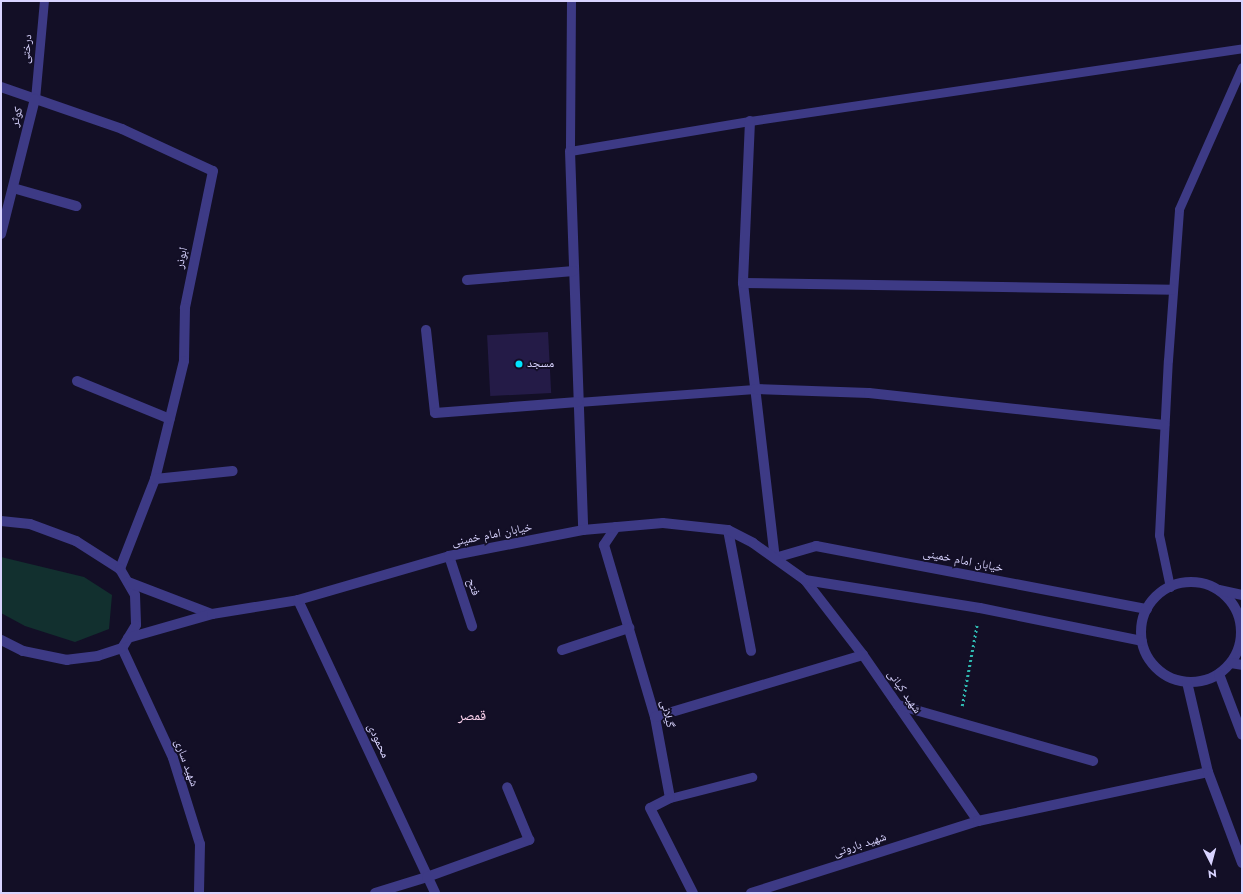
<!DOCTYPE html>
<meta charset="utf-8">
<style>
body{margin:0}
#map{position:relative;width:1243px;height:894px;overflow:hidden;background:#130f26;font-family:Jost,"Noto Naskh Arabic",sans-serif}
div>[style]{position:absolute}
.green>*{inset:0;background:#12302f}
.building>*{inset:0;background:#241b47;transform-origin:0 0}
.path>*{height:2.5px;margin-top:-1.25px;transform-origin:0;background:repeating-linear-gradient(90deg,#2fb8b0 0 2px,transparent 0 5px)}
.service>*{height:9px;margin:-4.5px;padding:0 4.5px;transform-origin:4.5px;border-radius:4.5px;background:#3d3a85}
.minor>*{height:10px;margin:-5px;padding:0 5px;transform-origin:5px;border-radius:5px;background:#3d3a85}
.tertiary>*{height:10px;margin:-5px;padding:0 5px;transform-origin:5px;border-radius:5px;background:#3d3a85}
.tertiary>.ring{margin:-5px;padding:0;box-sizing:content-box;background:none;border:10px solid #3d3a85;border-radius:50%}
.dots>*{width:11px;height:11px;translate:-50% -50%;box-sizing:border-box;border:2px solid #130f26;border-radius:50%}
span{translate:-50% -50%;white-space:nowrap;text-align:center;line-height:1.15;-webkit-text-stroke:3.5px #130f26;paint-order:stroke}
.street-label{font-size:12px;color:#d9d4ff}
.poi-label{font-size:12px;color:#d9d4ff}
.left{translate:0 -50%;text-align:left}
.quarter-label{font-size:14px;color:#ffd6f0}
.frame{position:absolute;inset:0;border:2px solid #d9d4ff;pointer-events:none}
.north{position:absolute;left:1191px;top:842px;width:40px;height:40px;-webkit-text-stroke:3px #130f26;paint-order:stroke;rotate:174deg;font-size:11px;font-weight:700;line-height:16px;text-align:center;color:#d9d4ff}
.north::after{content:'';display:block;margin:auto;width:14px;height:18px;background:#d9d4ff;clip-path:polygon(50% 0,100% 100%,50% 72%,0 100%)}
</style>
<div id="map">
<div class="green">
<div style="clip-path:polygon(1px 557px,84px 577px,112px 595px,109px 629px,75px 642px,25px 626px,1px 613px)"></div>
</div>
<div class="building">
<div style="left:548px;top:332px;width:61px;height:61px;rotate:87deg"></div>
</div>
<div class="path">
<div style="left:962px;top:706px;width:83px;rotate:-79.6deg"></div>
</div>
<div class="service">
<div style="left:571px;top:1px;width:150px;rotate:90.4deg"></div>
<div style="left:570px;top:151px;width:182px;rotate:-9.5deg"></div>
<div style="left:750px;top:121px;width:497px;rotate:-8.4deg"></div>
<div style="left:35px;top:99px;width:98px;rotate:-84.8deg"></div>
<div style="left:578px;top:402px;width:177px;rotate:-4.2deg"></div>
<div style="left:1170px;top:587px;width:53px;rotate:-101.9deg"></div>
<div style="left:1159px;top:535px;width:175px;rotate:-87.1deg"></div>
<div style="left:1168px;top:360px;width:151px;rotate:-85.8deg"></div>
<div style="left:1179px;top:209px;width:155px;rotate:-66.1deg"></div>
<div style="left:670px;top:798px;width:85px;rotate:-14.4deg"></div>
</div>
<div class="minor">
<div style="left:1px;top:87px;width:128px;rotate:19.1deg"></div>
<div style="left:122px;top:129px;width:100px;rotate:24.8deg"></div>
<div style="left:213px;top:171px;width:140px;rotate:101.6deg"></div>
<div style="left:185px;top:308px;width:53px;rotate:91.1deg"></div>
<div style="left:184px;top:361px;width:122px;rotate:103.8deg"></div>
<div style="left:155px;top:479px;width:97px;rotate:111.3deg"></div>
<div style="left:750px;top:121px;width:162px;rotate:92.5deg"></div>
<div style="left:743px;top:283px;width:277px;rotate:83.4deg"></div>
<div style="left:570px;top:151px;width:379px;rotate:88deg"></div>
<div style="left:13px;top:188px;width:66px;rotate:15.9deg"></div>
<div style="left:1px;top:234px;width:139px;rotate:-75.9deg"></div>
<div style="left:467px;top:280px;width:107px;rotate:-4.8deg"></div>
<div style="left:743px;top:283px;width:430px;rotate:0.9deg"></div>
<div style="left:426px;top:330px;width:83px;rotate:83.8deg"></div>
<div style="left:435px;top:413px;width:143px;rotate:-4.4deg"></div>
<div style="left:77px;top:381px;width:100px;rotate:22.2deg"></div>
<div style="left:755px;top:389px;width:114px;rotate:2deg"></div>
<div style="left:869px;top:393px;width:297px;rotate:6.2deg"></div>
<div style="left:155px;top:479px;width:78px;rotate:-5.9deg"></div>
<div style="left:616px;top:527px;width:22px;rotate:124deg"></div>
<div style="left:604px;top:545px;width:179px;rotate:73.5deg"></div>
<div style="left:655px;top:717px;width:82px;rotate:79.5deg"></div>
<div style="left:670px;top:798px;width:22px;rotate:153deg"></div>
<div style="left:650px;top:808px;width:95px;rotate:63.2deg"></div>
<div style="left:728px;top:530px;width:123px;rotate:79.2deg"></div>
<div style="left:449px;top:556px;width:74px;rotate:71.8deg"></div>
<div style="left:805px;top:580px;width:95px;rotate:52.3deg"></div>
<div style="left:863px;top:655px;width:202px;rotate:55.3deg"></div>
<div style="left:298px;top:600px;width:323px;rotate:64.9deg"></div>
<div style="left:122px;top:648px;width:121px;rotate:65.1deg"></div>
<div style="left:173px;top:758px;width:90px;rotate:72.6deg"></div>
<div style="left:200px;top:844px;width:49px;rotate:91.2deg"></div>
<div style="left:562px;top:650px;width:71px;rotate:-18.2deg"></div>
<div style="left:898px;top:705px;width:203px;rotate:16deg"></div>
<div style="left:655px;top:717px;width:217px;rotate:-16.6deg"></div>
<div style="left:375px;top:893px;width:54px;rotate:-17.1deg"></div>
<div style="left:427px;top:877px;width:109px;rotate:-19.9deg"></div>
<div style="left:529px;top:840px;width:57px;rotate:-112.5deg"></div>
<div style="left:751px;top:893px;width:238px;rotate:-17.6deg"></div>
<div style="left:978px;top:821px;width:235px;rotate:-12deg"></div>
</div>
<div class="tertiary">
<div style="left:1px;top:521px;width:29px;rotate:6deg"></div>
<div style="left:30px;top:524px;width:49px;rotate:20.3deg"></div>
<div style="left:76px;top:541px;width:52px;rotate:32.5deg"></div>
<div style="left:120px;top:569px;width:30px;rotate:60deg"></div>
<div style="left:135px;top:595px;width:30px;rotate:88deg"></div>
<div style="left:136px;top:625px;width:27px;rotate:121deg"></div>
<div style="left:122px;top:648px;width:25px;rotate:162deg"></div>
<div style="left:98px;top:656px;width:31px;rotate:173deg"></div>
<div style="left:67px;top:660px;width:45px;rotate:-168.4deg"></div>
<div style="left:23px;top:651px;width:25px;rotate:-153deg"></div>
<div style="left:775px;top:558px;width:43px;rotate:-16.3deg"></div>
<div style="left:816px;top:546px;width:337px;rotate:10.8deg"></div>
<div style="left:128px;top:582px;width:90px;rotate:20.9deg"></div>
<div class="ring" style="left:1141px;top:582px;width:90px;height:90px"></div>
<div style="left:1219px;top:590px;width:24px;rotate:12deg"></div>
<div style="left:128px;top:638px;width:87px;rotate:-15.9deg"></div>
<div style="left:212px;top:614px;width:87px;rotate:-9.2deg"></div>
<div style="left:298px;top:600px;width:157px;rotate:-16.2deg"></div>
<div style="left:449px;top:556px;width:136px;rotate:-11deg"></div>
<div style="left:583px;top:530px;width:80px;rotate:-5deg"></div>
<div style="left:663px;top:523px;width:65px;rotate:6.1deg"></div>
<div style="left:728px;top:530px;width:28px;rotate:27deg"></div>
<div style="left:753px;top:543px;width:64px;rotate:35.4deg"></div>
<div style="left:805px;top:580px;width:177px;rotate:9.1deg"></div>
<div style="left:980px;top:608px;width:165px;rotate:11.5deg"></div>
<div style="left:1231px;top:663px;width:11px;rotate:10deg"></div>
<div style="left:1219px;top:674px;width:65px;rotate:69.3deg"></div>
<div style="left:1187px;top:682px;width:92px;rotate:76.9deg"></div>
<div style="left:1208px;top:772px;width:97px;rotate:69.5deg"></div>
</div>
<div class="dots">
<div style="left:519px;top:364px;background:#00e5ff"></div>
</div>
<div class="street-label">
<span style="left:27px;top:49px;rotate:-85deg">درختی</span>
<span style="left:17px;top:117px;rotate:-76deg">کوثر</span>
<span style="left:182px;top:258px;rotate:-78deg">ابوذر</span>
<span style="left:492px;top:535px;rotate:-11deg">خیابان امام خمینی</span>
<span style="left:963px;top:561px;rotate:11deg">خیابان امام خمینی</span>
<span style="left:473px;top:587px;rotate:72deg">فتح</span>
<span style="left:904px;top:692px;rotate:55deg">شهید کیانی</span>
<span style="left:667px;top:714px;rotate:77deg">گیلانی</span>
<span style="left:378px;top:741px;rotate:65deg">محمودی</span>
<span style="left:186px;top:763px;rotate:70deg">شهید ساری</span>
<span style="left:860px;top:845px;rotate:-18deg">شهید باروتی</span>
</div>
<div class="poi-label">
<span class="left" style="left:527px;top:364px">مسجد</span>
</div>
<div class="quarter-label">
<span style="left:472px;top:715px">قمصر</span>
</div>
<div class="frame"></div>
<div class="north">N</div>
</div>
